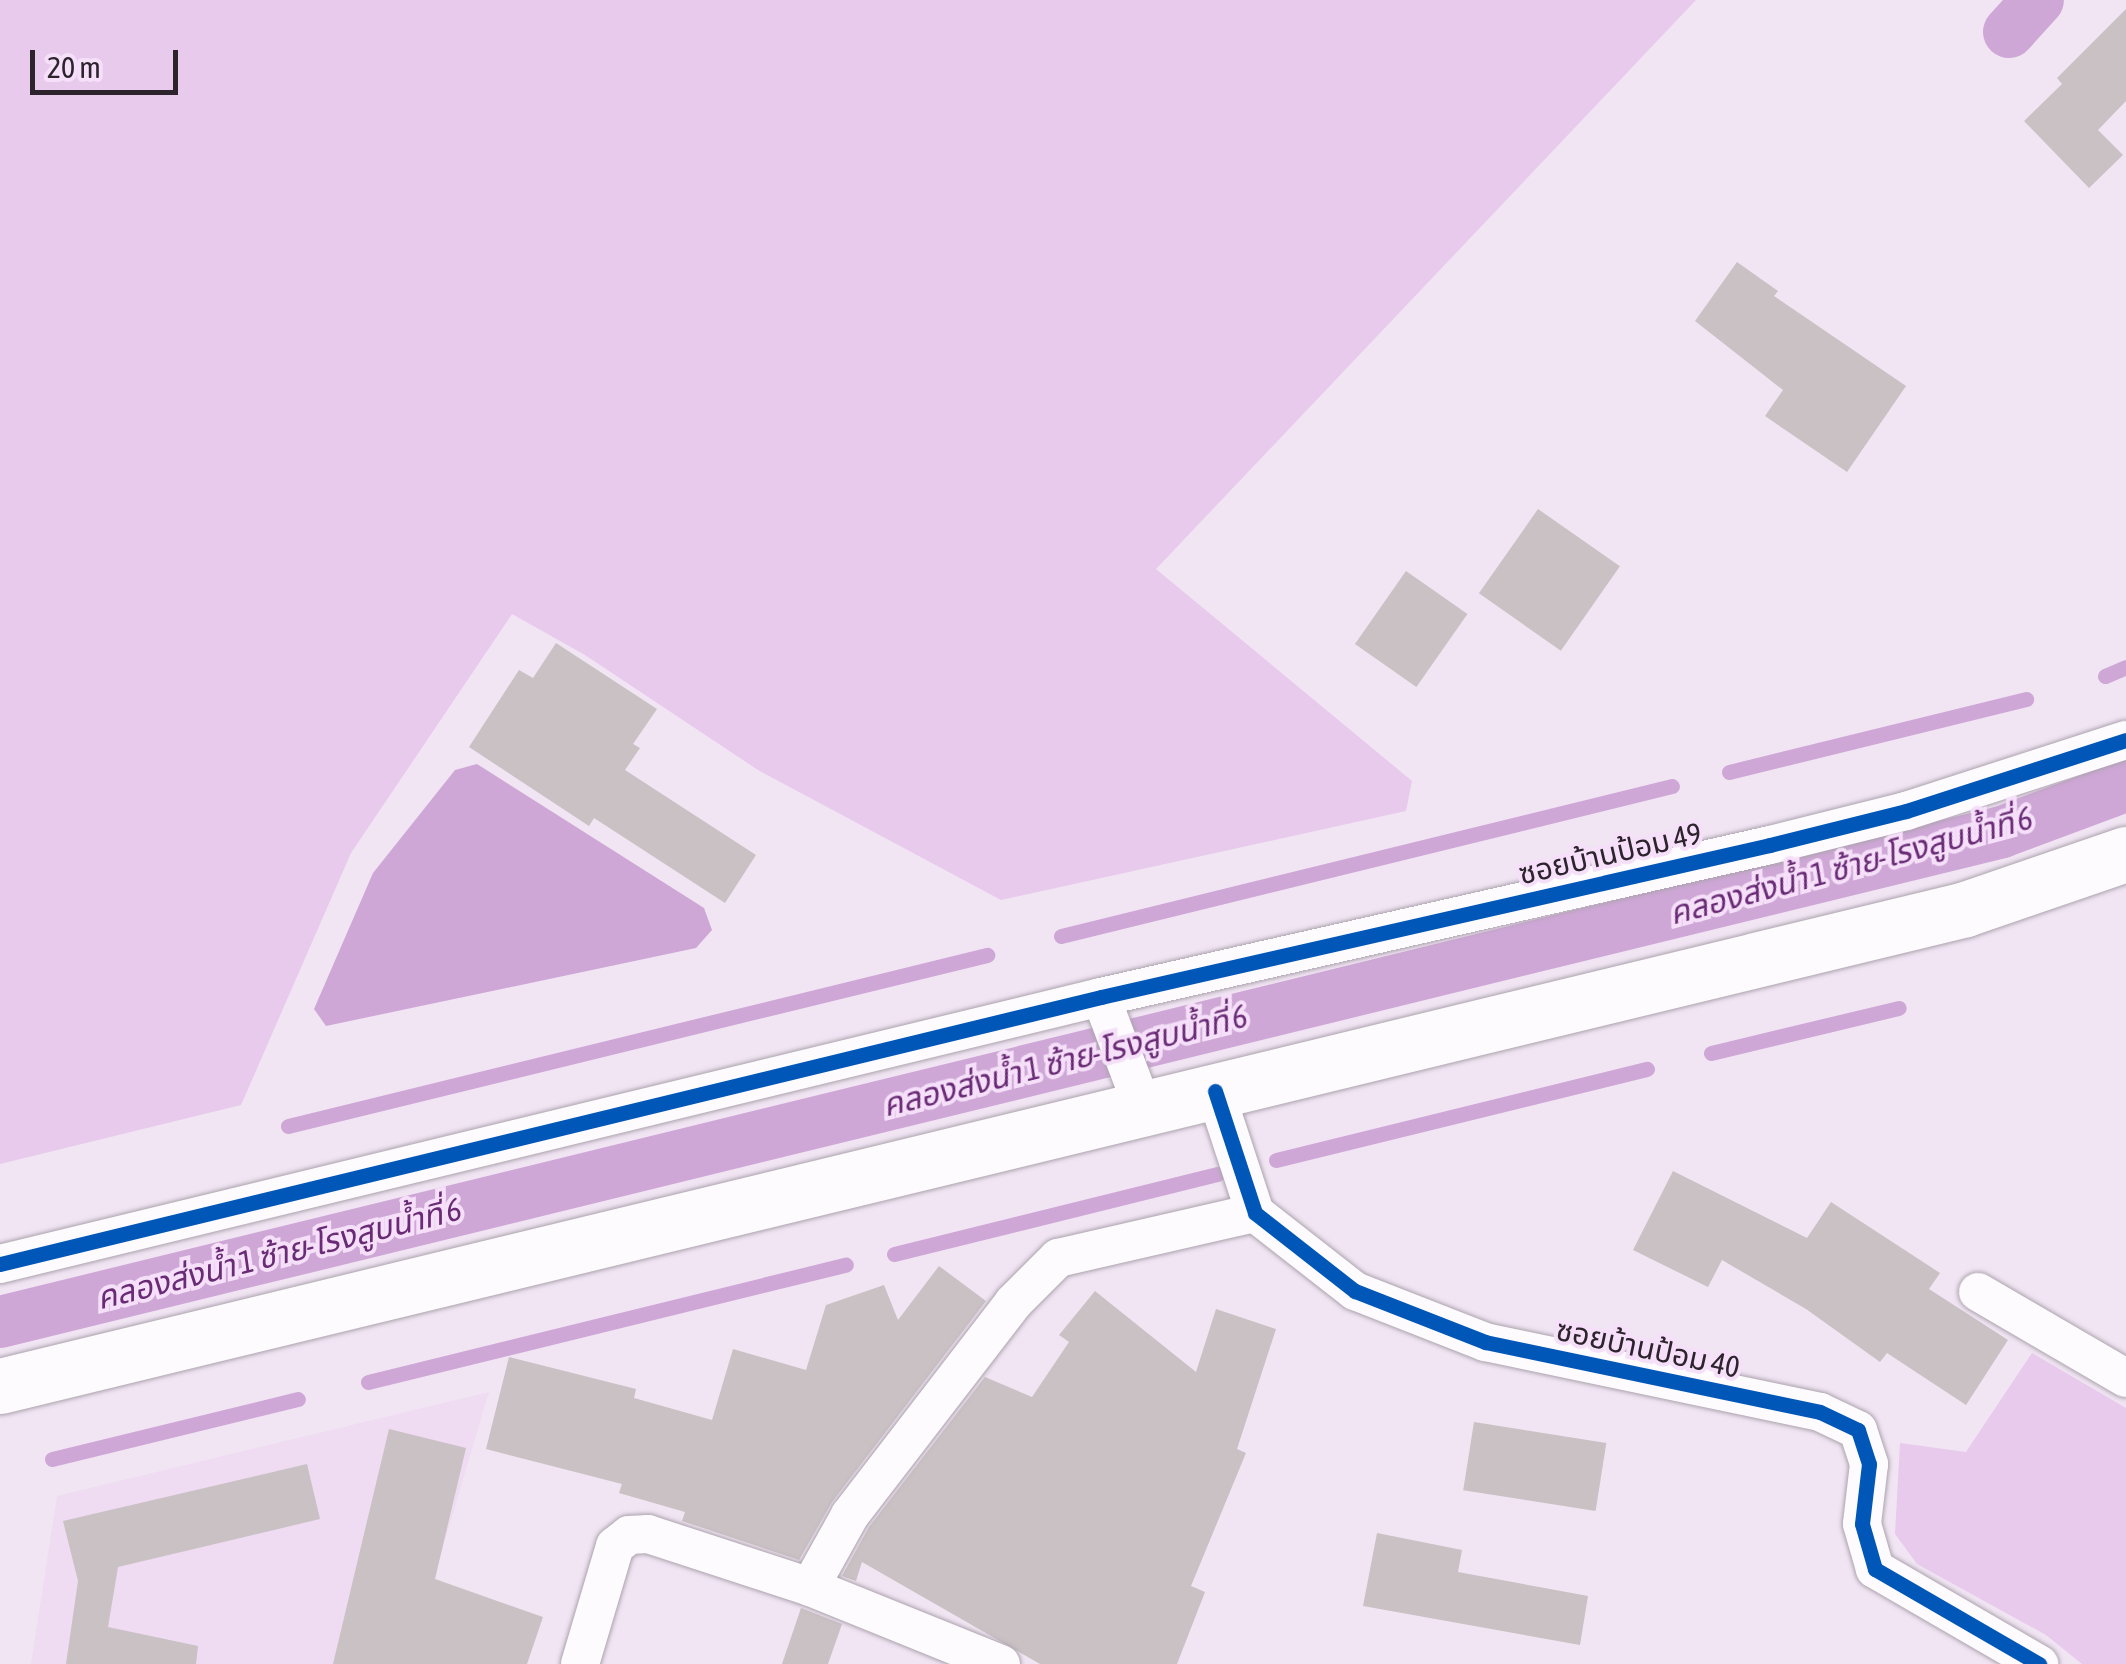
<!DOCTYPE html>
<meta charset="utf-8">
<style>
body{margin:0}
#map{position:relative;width:2126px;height:1664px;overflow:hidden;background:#f1e5f3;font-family:"Asap Condensed","Noto Sans Thai",sans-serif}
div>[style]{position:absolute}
.built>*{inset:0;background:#efdbf2}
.green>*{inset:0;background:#e7caec}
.water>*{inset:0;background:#cea7d6}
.stream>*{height:15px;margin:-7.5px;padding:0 7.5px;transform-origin:7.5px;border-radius:7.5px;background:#cea7d6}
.canal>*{height:52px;margin:-26px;padding:0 26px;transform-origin:26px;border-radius:26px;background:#cea7d6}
.building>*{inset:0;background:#c9c1c3;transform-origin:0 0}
.roads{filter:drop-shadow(0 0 2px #aca3ae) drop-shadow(0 0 2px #aca3ae)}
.street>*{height:38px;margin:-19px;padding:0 19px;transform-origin:19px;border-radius:19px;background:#fdfbfd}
.secondary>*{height:55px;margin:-27.5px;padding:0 27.5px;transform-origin:27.5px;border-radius:27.5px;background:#fdfbfd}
.cycleway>*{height:15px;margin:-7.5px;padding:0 7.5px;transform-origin:7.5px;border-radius:7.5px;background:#0057b8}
span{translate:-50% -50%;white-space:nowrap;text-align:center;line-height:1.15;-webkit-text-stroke:8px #f5dff9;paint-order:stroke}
.street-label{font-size:30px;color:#2c232d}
.water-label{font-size:32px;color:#692b75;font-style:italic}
.scale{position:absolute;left:30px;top:50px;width:148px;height:45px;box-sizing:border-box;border:5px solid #2c232d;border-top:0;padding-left:12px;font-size:30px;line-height:35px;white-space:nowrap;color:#2c232d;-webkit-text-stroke:8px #f5dff9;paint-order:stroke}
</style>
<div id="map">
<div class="built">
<div style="clip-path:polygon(489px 1392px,408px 1664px,31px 1664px,57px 1496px)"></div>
</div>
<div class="green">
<div style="clip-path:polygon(0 0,1696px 0,1156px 569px,1412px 781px,1406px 811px,1001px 900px,758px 770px,585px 655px,512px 614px,351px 853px,241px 1105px,0 1164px)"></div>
<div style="clip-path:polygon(2032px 1353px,2126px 1408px,2126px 1664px,2082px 1664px,2046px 1635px,1917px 1564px,1895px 1534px,1900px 1443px,1966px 1452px)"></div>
</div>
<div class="water">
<div style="clip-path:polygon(477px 764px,704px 908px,712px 930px,696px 948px,326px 1026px,314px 1009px,373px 873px,455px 770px)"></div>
</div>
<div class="stream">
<div style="left:2105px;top:676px;width:23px;rotate:-23deg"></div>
<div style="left:1729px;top:772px;width:306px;rotate:-13.8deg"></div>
<div style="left:1061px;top:936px;width:629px;rotate:-13.79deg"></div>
<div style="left:1711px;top:1053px;width:193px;rotate:-13.5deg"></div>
<div style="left:288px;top:1126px;width:720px;rotate:-13.75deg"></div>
<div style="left:1276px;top:1160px;width:382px;rotate:-13.8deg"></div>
<div style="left:894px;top:1254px;width:333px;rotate:-13.9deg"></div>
<div style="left:368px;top:1382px;width:492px;rotate:-13.8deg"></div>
<div style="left:52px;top:1459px;width:253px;rotate:-13.7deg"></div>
</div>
<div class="canal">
<div style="left:2009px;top:32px;width:43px;rotate:-47.8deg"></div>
<div style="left:0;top:1322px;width:2061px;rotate:-13.75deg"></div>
<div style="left:2002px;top:832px;width:132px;rotate:-20.4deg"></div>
</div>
<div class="building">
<div style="clip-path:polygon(2126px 9px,2126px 101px,2098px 130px,2123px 155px,2089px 188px,2024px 121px,2062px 84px,2057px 78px)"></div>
<div style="clip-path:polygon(1737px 262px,1778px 291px,1774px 296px,1906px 386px,1847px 472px,1765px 416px,1783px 390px,1695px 321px)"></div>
<div style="left:1538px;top:509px;width:100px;height:103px;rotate:35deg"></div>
<div style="left:1406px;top:571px;width:75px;height:89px;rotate:35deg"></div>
<div style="clip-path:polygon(556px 643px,657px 709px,633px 744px,640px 748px,625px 770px,756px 855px,725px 903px,594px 818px,589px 826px,469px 747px,519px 670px,533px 678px)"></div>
<div style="clip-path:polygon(1673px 1171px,1807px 1238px,1831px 1202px,1940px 1273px,1929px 1289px,2008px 1340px,1966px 1405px,1887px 1353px,1880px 1362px,1806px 1309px,1722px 1260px,1708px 1287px,1633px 1250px)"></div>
<div style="clip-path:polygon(939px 1266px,986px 1301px,832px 1502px,799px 1560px,682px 1521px,685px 1512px,619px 1493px,622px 1484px,486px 1449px,509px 1357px,636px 1389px,634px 1398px,712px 1420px,733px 1349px,806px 1370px,826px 1305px,884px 1285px,898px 1320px)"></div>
<div style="clip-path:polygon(1095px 1291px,1196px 1372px,1216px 1309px,1276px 1329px,1237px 1449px,1246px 1453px,1191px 1586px,1205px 1592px,1177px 1664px,1040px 1664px,862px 1562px,856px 1581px,842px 1576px,869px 1527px,985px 1377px,1032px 1397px,1069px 1342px,1059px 1335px)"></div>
<div style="left:1474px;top:1422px;width:134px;height:69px;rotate:9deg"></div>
<div style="clip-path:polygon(389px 1429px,466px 1448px,435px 1579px,543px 1617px,527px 1664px,333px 1664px)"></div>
<div style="clip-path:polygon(307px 1464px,320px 1519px,118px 1567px,108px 1627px,198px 1646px,196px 1664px,66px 1664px,78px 1581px,63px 1521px)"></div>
<div style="clip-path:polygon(1377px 1533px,1462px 1550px,1458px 1572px,1588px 1596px,1580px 1645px,1363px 1606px)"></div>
<div style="clip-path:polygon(801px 1608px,842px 1624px,828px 1664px,782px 1664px)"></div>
</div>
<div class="roads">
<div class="street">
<div style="left:1101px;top:997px;width:119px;rotate:69.3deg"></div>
<div style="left:1215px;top:1091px;width:128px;rotate:71.8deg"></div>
<div style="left:1255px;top:1213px;width:127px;rotate:38deg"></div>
<div style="left:1355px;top:1291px;width:140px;rotate:21.4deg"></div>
<div style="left:1485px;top:1342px;width:342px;rotate:11.8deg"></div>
<div style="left:1820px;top:1412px;width:42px;rotate:25.3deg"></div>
<div style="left:1858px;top:1430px;width:36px;rotate:72deg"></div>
<div style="left:1869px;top:1464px;width:60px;rotate:96.7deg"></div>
<div style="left:1862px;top:1524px;width:47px;rotate:73.9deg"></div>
<div style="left:1875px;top:1569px;width:190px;rotate:30.1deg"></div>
<div style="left:0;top:1264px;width:1133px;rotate:-13.63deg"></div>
<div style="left:1101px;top:997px;width:686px;rotate:-12.8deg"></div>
<div style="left:1770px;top:845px;width:140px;rotate:-14deg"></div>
<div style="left:1906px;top:811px;width:231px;rotate:-17.9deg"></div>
<div style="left:1978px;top:1292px;width:171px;rotate:30.2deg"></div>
<div style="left:810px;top:1587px;width:82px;rotate:-60.9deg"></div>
<div style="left:850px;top:1515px;width:267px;rotate:-52.4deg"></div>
<div style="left:1013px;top:1303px;width:64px;rotate:-45deg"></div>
<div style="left:1058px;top:1258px;width:202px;rotate:-12.9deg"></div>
<div style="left:580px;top:1664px;width:123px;rotate:-73.5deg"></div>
<div style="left:615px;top:1546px;width:18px;rotate:-38deg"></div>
<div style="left:629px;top:1535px;width:19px;rotate:-3deg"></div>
<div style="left:648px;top:1534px;width:170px;rotate:18.1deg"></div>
<div style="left:810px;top:1587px;width:206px;rotate:22deg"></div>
</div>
<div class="secondary">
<div style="left:0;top:1386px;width:2022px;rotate:-13.64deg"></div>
<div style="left:1965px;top:909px;width:170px;rotate:-18.9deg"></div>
</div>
</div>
<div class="cycleway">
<div style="left:1215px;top:1091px;width:128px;rotate:71.8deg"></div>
<div style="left:1255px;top:1213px;width:127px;rotate:38deg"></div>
<div style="left:1355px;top:1291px;width:140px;rotate:21.4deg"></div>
<div style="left:1485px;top:1342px;width:342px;rotate:11.8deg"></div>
<div style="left:1820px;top:1412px;width:42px;rotate:25.3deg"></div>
<div style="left:1858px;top:1430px;width:36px;rotate:72deg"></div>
<div style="left:1869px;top:1464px;width:60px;rotate:96.7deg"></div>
<div style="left:1862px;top:1524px;width:47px;rotate:73.9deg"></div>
<div style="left:1875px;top:1569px;width:190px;rotate:30.1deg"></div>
<div style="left:0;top:1264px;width:1133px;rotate:-13.63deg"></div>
<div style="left:1101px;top:997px;width:686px;rotate:-12.8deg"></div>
<div style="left:1770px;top:845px;width:140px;rotate:-14deg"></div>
<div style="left:1906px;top:811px;width:231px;rotate:-17.9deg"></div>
</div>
<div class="street-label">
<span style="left:1610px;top:853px;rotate:-13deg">ซอยบ้านป้อม 49</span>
<span style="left:1648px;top:1348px;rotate:12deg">ซอยบ้านป้อม 40</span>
</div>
<div class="water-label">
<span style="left:1851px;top:866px;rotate:-15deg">คลองส่งน้ำ 1 ซ้าย-โรงสูบน้ำที่ 6</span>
<span style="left:1065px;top:1061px;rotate:-14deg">คลองส่งน้ำ 1 ซ้าย-โรงสูบน้ำที่ 6</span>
<span style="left:279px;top:1254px;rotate:-14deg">คลองส่งน้ำ 1 ซ้าย-โรงสูบน้ำที่ 6</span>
</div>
<div class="scale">20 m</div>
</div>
